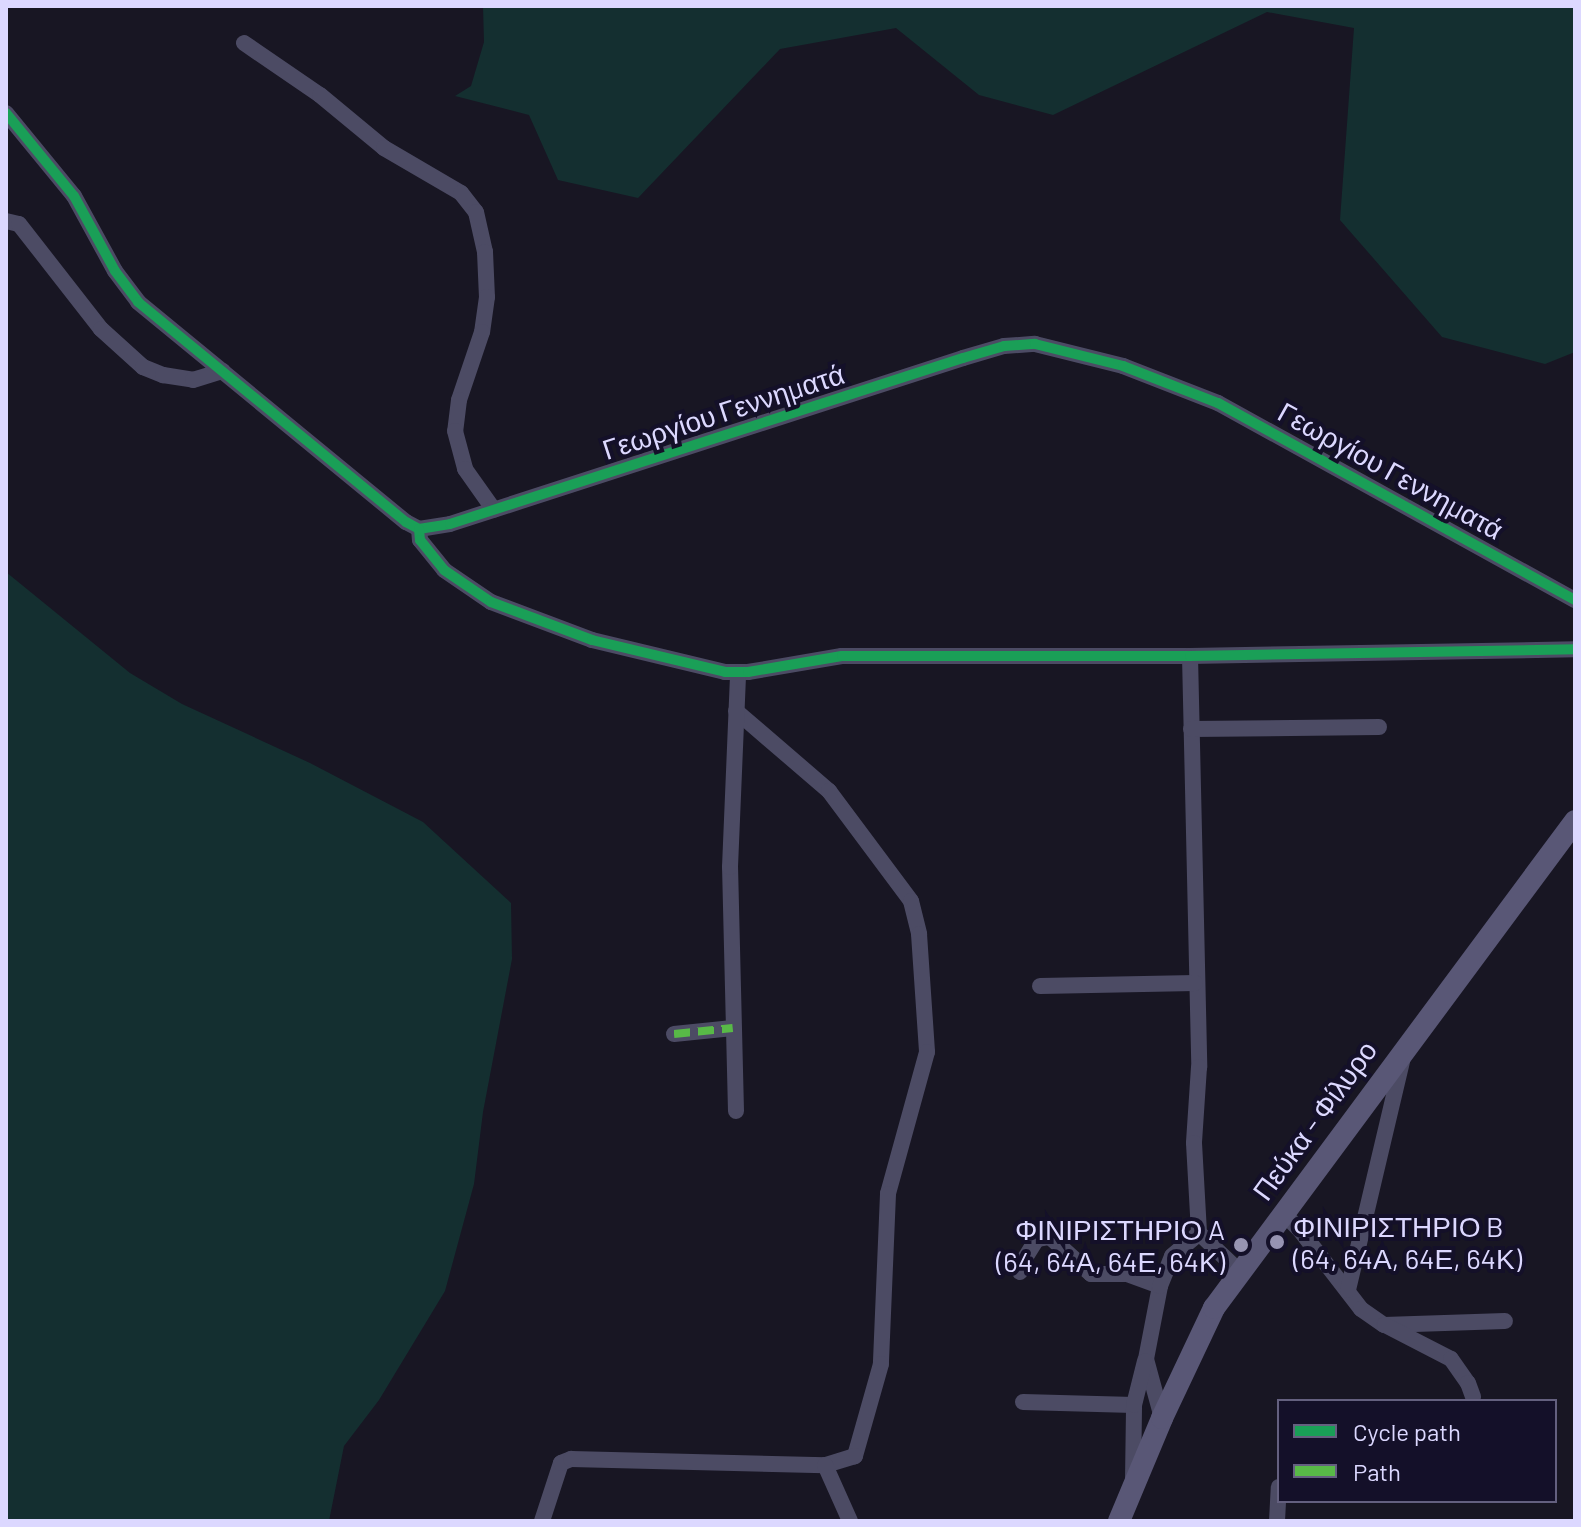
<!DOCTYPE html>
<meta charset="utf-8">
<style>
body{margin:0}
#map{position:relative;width:1581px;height:1527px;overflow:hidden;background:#181623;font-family:Barlow,sans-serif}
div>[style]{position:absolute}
.green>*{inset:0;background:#142f30}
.stream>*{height:4px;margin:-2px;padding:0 2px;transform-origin:2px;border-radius:2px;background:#0c2349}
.street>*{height:16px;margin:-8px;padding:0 8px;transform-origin:8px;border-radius:8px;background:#4c4b64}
.secondary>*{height:22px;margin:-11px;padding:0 11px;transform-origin:11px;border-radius:11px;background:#595776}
.quiet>*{height:8px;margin-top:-4px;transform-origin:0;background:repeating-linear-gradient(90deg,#58b947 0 16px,transparent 0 24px)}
.cycleway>*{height:10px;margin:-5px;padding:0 5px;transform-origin:5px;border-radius:5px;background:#1a9f57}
.dots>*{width:22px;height:22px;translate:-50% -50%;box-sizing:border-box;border:4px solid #141029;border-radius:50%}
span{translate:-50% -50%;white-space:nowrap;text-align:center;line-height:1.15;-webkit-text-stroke:8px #141029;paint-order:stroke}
.street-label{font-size:28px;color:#dcd8ff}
.poi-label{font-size:28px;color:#dcd8ff}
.left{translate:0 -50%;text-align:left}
.right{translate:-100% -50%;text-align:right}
.frame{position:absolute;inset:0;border:8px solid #dcd8ff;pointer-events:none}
.legend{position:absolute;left:1277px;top:1399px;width:280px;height:104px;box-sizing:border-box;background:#141029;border:2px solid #64607f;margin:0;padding:10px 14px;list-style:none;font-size:24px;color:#dcd8ff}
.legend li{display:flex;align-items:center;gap:16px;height:40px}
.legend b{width:40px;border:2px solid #64607f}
</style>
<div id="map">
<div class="green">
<div style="clip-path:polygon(483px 6px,1575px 6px,1575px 352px,1545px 364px,1442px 337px,1340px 220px,1354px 28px,1267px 12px,1053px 115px,979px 95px,896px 28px,780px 49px,638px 198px,558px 180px,529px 115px,455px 96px,471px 86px,484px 42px)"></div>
<div style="clip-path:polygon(6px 572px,130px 673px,182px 704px,310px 763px,423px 822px,511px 903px,512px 959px,483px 1112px,474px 1184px,445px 1291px,379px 1400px,344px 1446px,329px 1521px,6px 1521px)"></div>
</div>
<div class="stream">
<div style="left:778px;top:6px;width:67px"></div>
</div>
<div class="street">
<div style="left:244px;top:43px;width:92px;rotate:34.4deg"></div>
<div style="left:320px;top:95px;width:83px;rotate:39.6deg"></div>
<div style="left:384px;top:148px;width:89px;rotate:30.3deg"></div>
<div style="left:461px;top:193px;width:24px;rotate:52deg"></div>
<div style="left:476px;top:212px;width:41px;rotate:77.3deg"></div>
<div style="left:485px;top:252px;width:45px;rotate:87.5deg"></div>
<div style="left:487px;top:297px;width:35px;rotate:98deg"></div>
<div style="left:482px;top:332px;width:72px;rotate:108.7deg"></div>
<div style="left:459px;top:400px;width:31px;rotate:97deg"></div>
<div style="left:455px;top:431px;width:39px;rotate:75deg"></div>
<div style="left:465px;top:469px;width:50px;rotate:54.7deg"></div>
<div style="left:6px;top:113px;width:107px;rotate:50.7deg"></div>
<div style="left:74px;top:196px;width:85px;rotate:61.3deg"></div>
<div style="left:115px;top:271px;width:39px;rotate:53deg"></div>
<div style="left:138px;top:302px;width:347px;rotate:39.4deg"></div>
<div style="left:406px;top:522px;width:15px;rotate:28deg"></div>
<div style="left:419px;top:529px;width:31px;rotate:-9deg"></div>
<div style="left:450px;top:524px;width:539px;rotate:-17.93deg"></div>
<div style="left:963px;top:358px;width:43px;rotate:-16.3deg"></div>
<div style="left:1004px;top:346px;width:31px;rotate:-4deg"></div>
<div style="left:1035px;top:344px;width:91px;rotate:14deg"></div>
<div style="left:1123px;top:366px;width:102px;rotate:21.3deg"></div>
<div style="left:1218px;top:403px;width:408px;rotate:28.9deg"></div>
<div style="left:6px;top:221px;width:13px;rotate:13deg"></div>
<div style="left:19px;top:224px;width:133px;rotate:52deg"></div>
<div style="left:101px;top:329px;width:57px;rotate:42.1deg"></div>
<div style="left:143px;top:367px;width:22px;rotate:22deg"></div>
<div style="left:163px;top:375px;width:30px;rotate:9deg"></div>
<div style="left:193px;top:380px;width:31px;rotate:-17deg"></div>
<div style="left:419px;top:529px;width:11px;rotate:85deg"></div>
<div style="left:420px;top:540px;width:38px;rotate:51deg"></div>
<div style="left:444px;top:570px;width:57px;rotate:34.2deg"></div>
<div style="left:491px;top:602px;width:108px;rotate:20.6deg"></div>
<div style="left:592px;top:640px;width:137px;rotate:13.5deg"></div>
<div style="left:725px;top:672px;width:23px"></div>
<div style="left:748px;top:672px;width:95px;rotate:-9.7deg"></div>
<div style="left:842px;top:656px;width:348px"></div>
<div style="left:1190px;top:656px;width:385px;rotate:-1deg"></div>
<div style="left:1190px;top:656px;width:411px;rotate:88.7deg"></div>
<div style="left:1199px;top:1067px;width:76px;rotate:93.8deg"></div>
<div style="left:1194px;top:1143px;width:90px;rotate:86.8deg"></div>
<div style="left:1199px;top:1233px;width:57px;rotate:43.6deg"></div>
<div style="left:736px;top:711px;width:123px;rotate:40.7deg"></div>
<div style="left:829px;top:791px;width:137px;rotate:53.3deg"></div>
<div style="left:911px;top:901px;width:34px;rotate:76deg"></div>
<div style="left:919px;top:934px;width:118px;rotate:86.1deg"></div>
<div style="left:927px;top:1052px;width:147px;rotate:105.4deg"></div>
<div style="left:888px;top:1194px;width:170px;rotate:92.4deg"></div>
<div style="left:881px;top:1364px;width:96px;rotate:105.8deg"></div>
<div style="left:855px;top:1456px;width:31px;rotate:163deg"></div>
<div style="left:1191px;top:729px;width:188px;rotate:-0.6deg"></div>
<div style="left:1040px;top:986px;width:155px;rotate:-1.1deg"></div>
<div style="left:674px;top:1034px;width:59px;rotate:-5.8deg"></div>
<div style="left:736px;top:1111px;width:244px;rotate:-91.4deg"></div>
<div style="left:730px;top:867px;width:194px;rotate:-87.6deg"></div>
<div style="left:1283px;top:1213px;width:24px;rotate:45deg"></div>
<div style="left:1300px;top:1230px;width:100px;rotate:52.3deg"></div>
<div style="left:1361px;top:1309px;width:28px;rotate:35deg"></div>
<div style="left:1384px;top:1325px;width:121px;rotate:-1.9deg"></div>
<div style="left:1020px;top:1272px;width:15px;rotate:-70deg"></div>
<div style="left:1025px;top:1258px;width:22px;rotate:-58deg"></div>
<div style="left:1037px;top:1239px;width:13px;rotate:-9deg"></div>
<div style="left:1050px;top:1237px;width:55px;rotate:42.1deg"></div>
<div style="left:1091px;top:1274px;width:36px"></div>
<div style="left:1127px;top:1274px;width:35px;rotate:20deg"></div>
<div style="left:1348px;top:1290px;width:239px;rotate:-76.7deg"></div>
<div style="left:1385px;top:1325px;width:74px;rotate:27.3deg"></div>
<div style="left:1451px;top:1359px;width:29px;rotate:55deg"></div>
<div style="left:1468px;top:1383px;width:15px;rotate:70deg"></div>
<div style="left:1023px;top:1402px;width:111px;rotate:1.5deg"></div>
<div style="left:1162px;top:1418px;width:61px;rotate:-105.2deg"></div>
<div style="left:1146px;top:1359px;width:74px;rotate:-79.1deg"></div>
<div style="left:1160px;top:1286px;width:32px;rotate:-68deg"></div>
<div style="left:1172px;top:1256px;width:35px;rotate:-40deg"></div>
<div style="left:1133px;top:1480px;width:75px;rotate:-89.2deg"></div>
<div style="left:1134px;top:1405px;width:45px;rotate:-76deg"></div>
<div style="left:542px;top:1521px;width:61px;rotate:-71.9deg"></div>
<div style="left:561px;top:1463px;width:11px;rotate:-22deg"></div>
<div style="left:571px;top:1459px;width:254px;rotate:1.4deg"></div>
<div style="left:825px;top:1465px;width:61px;rotate:65.9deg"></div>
<div style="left:1277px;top:1521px;width:34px;rotate:-87deg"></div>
</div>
<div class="secondary">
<div style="left:1119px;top:1521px;width:112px;rotate:-67.3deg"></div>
<div style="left:1162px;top:1418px;width:122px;rotate:-64.7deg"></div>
<div style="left:1214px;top:1308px;width:606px;rotate:-53.45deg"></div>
</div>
<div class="quiet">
<div style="left:674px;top:1034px;width:59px;rotate:-5.8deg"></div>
</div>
<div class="cycleway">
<div style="left:6px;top:113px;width:107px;rotate:50.7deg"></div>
<div style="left:74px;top:196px;width:85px;rotate:61.3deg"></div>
<div style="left:115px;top:271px;width:39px;rotate:53deg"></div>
<div style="left:138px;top:302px;width:347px;rotate:39.4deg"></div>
<div style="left:406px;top:522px;width:15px;rotate:28deg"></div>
<div style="left:419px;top:529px;width:31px;rotate:-9deg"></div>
<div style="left:450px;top:524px;width:539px;rotate:-17.93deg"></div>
<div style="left:963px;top:358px;width:43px;rotate:-16.3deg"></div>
<div style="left:1004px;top:346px;width:31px;rotate:-4deg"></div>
<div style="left:1035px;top:344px;width:91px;rotate:14deg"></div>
<div style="left:1123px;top:366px;width:102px;rotate:21.3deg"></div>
<div style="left:1218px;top:403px;width:408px;rotate:28.9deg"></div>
<div style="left:419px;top:529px;width:11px;rotate:85deg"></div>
<div style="left:420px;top:540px;width:38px;rotate:51deg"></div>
<div style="left:444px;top:570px;width:57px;rotate:34.2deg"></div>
<div style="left:491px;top:602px;width:108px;rotate:20.6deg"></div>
<div style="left:592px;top:640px;width:137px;rotate:13.5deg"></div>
<div style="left:725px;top:672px;width:23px"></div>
<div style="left:748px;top:672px;width:95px;rotate:-9.7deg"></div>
<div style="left:842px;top:656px;width:348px"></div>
<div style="left:1190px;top:656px;width:385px;rotate:-1deg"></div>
</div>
<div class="dots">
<div style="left:1277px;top:1242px;background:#9794b2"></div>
<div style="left:1241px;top:1245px;background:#9794b2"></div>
</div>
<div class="street-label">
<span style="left:723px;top:411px;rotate:-18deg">Γεωργίου Γεννηματά</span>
<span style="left:1391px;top:470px;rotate:29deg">Γεωργίου Γεννηματά</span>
<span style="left:1314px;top:1120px;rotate:-54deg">Πεύκα - Φίλυρο</span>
</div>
<div class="poi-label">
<span class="left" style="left:1293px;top:1242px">ΦΙΝΙΡΙΣΤΗΡΙΟ B<br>(64, 64Α, 64Ε, 64Κ)</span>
<span class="right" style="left:1225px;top:1245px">ΦΙΝΙΡΙΣΤΗΡΙΟ A<br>(64, 64Α, 64Ε, 64Κ)</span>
</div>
<div class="frame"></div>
<ul class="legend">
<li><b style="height:10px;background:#1a9f57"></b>Cycle path</li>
<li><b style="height:10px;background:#58b947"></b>Path</li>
</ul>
</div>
